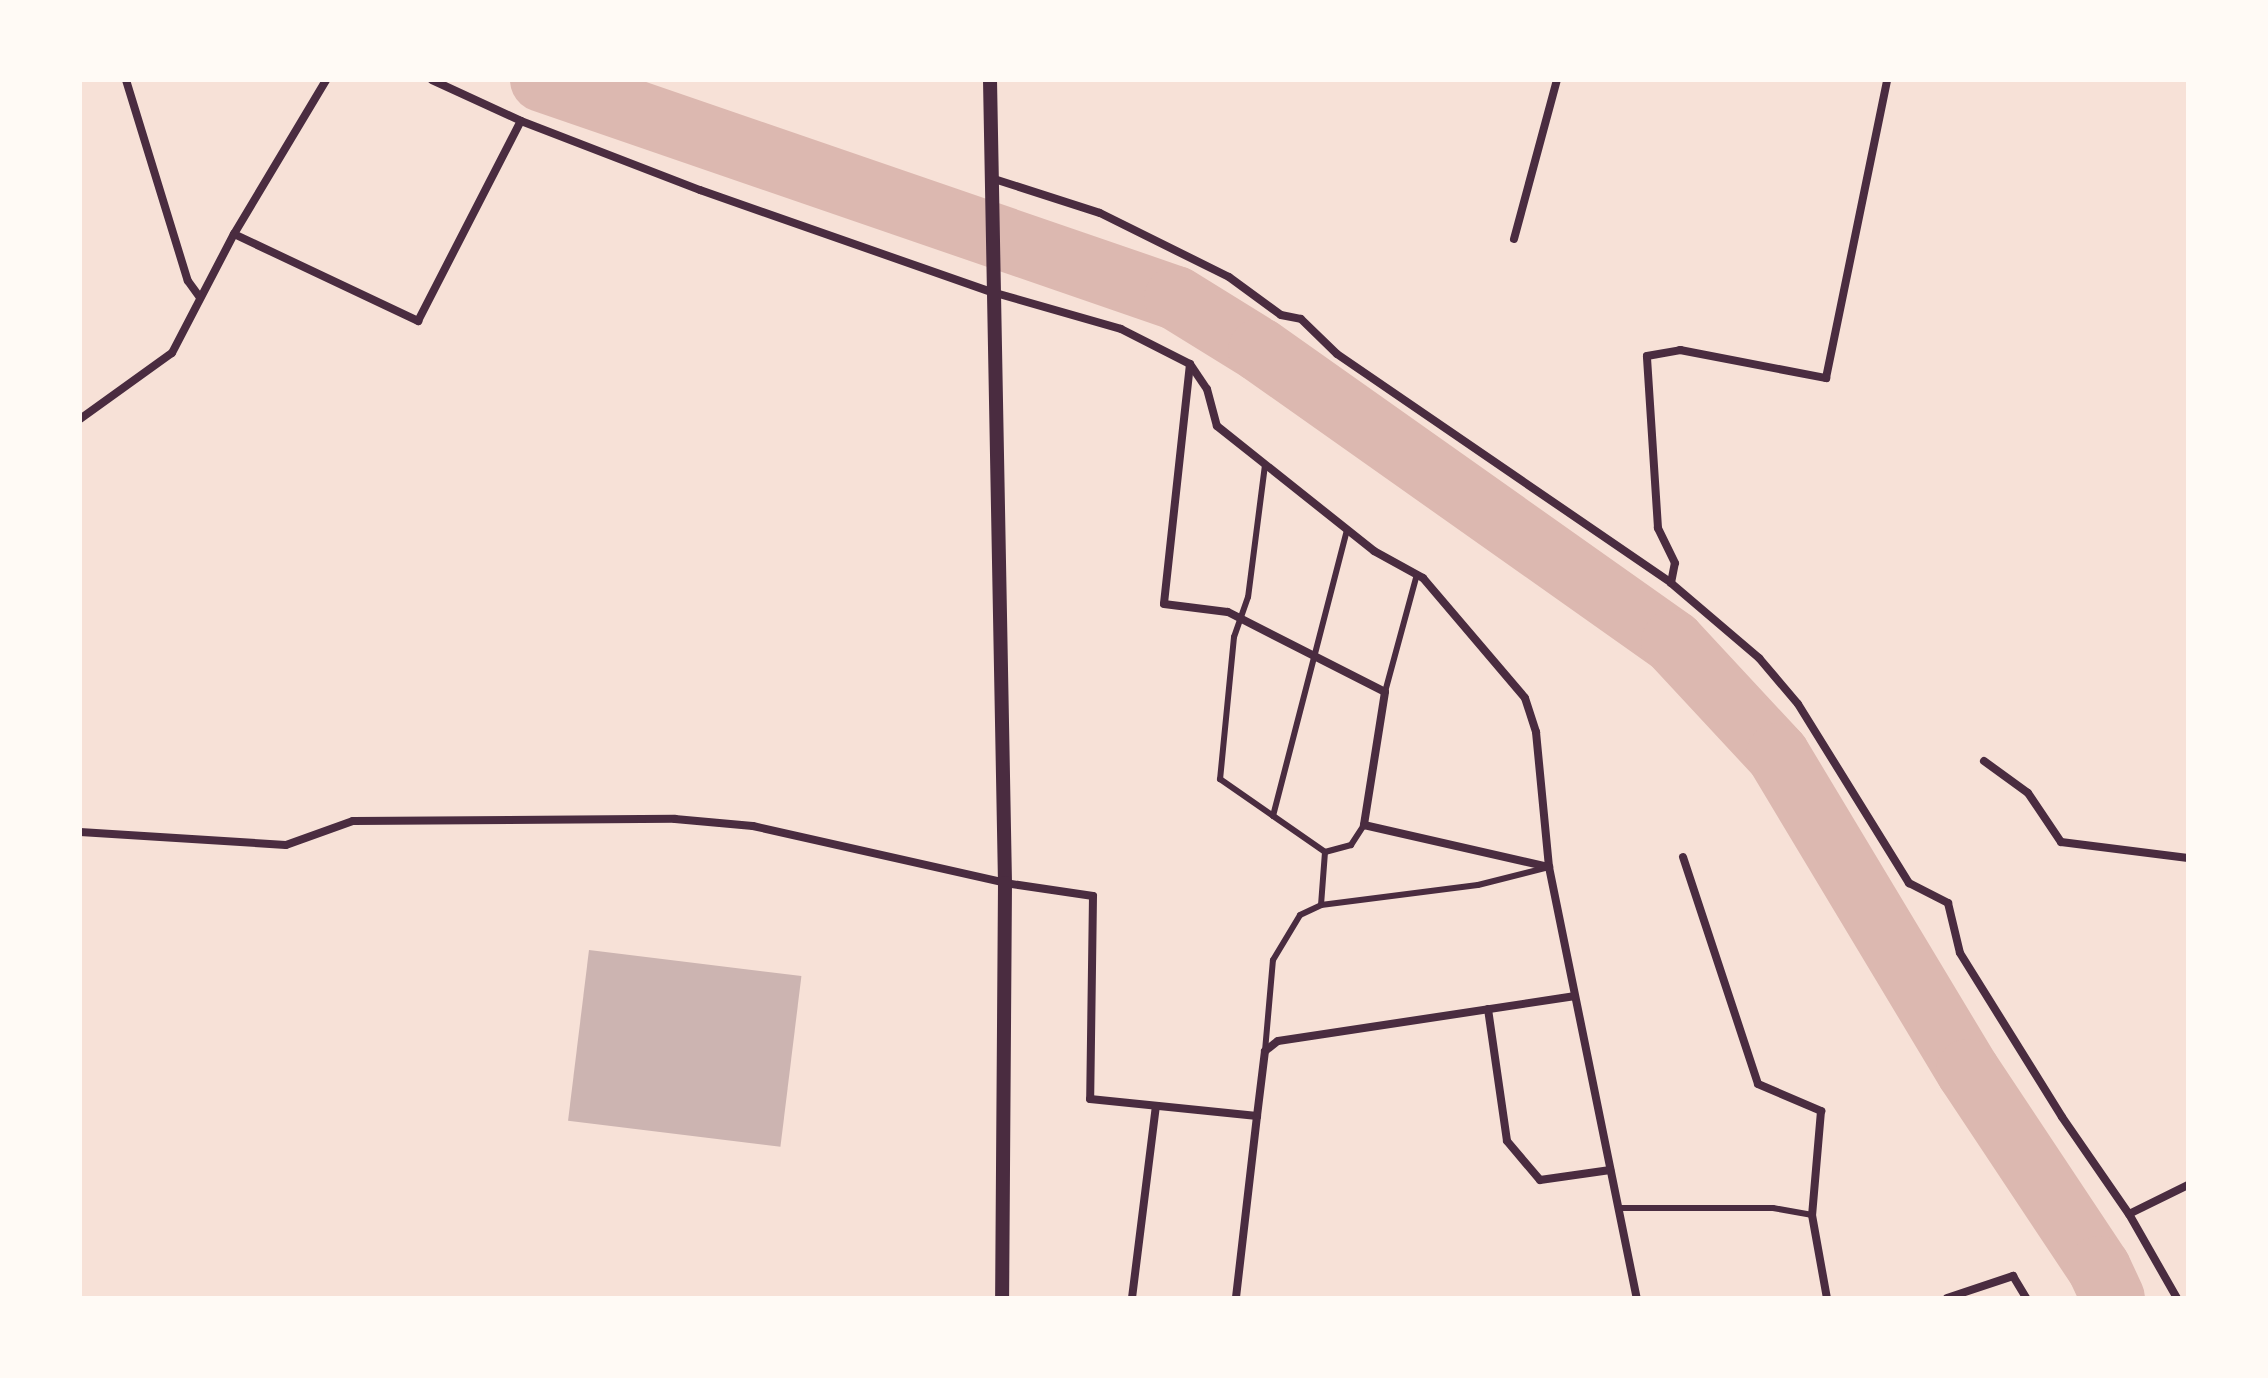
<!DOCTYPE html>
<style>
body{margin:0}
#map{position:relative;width:2268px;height:1378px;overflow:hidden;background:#f7e1d7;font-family:Figtree,sans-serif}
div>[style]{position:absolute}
.river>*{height:64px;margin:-32px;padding:0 32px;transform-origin:32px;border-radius:32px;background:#dcb8b0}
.building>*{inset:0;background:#ccb4b1;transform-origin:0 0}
.service>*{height:6px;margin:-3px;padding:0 3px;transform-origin:3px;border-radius:3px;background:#4a2c40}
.minor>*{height:8px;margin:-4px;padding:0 4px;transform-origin:4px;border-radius:4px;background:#4a2c40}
.tertiary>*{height:14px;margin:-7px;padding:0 7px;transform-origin:7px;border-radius:7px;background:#4a2c40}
span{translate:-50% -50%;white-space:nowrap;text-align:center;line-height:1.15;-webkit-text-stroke:8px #fffaf5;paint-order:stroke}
.frame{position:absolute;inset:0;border:82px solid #fffaf5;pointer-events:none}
</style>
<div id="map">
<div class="river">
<div style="left:542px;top:80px;width:670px;rotate:18.98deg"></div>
<div style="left:1176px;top:298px;width:99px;rotate:31.8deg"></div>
<div style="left:1260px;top:350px;width:506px;rotate:35.26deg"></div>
<div style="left:1673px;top:642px;width:154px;rotate:47.1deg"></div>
<div style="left:1778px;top:755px;width:369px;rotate:59deg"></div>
<div style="left:1968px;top:1071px;width:237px;rotate:56.4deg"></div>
<div style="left:2099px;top:1268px;width:33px;rotate:65deg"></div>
</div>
<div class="building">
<div style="left:589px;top:950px;width:214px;height:172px;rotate:7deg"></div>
</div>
<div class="service">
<div style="left:1265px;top:465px;width:133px;rotate:97.3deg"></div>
<div style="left:1248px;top:597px;width:42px;rotate:109.3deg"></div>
<div style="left:1234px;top:637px;width:143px;rotate:95.6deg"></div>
<div style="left:1220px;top:779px;width:128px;rotate:34.8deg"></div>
<div style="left:1325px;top:852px;width:53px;rotate:94.3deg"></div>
<div style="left:1321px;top:905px;width:158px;rotate:-7.3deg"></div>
<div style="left:1478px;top:885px;width:73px;rotate:-14.2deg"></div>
<div style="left:1385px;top:692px;width:122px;rotate:-74.8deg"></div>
<div style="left:1273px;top:816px;width:295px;rotate:-75.5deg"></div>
<div style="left:1325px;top:852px;width:27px;rotate:-15deg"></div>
<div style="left:1351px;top:845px;width:24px;rotate:-57deg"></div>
<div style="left:1265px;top:1051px;width:91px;rotate:-85deg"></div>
<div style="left:1273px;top:960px;width:52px;rotate:-59deg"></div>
<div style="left:1300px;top:915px;width:23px;rotate:-25deg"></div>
<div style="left:1618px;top:1208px;width:155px"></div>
<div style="left:1773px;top:1208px;width:40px;rotate:10deg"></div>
</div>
<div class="minor">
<div style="left:126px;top:80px;width:210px;rotate:72.9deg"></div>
<div style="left:188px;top:281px;width:19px;rotate:54deg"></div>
<div style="left:432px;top:80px;width:98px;rotate:24.7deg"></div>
<div style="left:521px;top:121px;width:192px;rotate:21.1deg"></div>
<div style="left:700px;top:190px;width:309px;rotate:19.3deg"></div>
<div style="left:992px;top:292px;width:134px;rotate:16deg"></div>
<div style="left:1121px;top:329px;width:77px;rotate:26.9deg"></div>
<div style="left:1190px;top:364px;width:30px;rotate:56deg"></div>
<div style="left:1207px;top:389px;width:38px;rotate:75deg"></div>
<div style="left:1217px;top:426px;width:201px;rotate:38.5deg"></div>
<div style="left:1374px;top:551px;width:56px;rotate:28.9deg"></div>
<div style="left:1423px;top:578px;width:157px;rotate:49.6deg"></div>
<div style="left:1525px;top:698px;width:36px;rotate:72deg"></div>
<div style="left:1536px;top:732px;width:136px;rotate:84.5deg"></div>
<div style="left:1549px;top:867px;width:440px;rotate:78.5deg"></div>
<div style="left:991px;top:178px;width:114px;rotate:17.8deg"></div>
<div style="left:1100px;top:213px;width:144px;rotate:26.4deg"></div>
<div style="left:1229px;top:277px;width:64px;rotate:36.2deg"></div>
<div style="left:1281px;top:315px;width:20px;rotate:11deg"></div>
<div style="left:1301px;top:319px;width:50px;rotate:44.2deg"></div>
<div style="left:1337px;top:354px;width:405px;rotate:34.4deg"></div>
<div style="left:1671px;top:583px;width:116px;rotate:40.4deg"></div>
<div style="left:1759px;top:658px;width:60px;rotate:49.7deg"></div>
<div style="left:1798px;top:704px;width:211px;rotate:58.2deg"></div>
<div style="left:1909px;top:883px;width:44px;rotate:27.1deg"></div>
<div style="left:1948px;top:903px;width:51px;rotate:76.5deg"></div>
<div style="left:1960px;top:953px;width:193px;rotate:58.1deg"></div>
<div style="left:2062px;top:1117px;width:118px;rotate:55.4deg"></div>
<div style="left:2129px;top:1214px;width:97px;rotate:60.3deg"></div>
<div style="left:234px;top:234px;width:204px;rotate:25.3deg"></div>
<div style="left:418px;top:321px;width:225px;rotate:-62.8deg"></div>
<div style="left:1514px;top:239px;width:165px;rotate:-74.9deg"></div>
<div style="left:1190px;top:364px;width:241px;rotate:96.2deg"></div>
<div style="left:1164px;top:604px;width:64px;rotate:7.1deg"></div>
<div style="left:1228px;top:612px;width:176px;rotate:27deg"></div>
<div style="left:1385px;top:692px;width:135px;rotate:99deg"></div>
<div style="left:1364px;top:825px;width:190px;rotate:12.8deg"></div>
<div style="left:80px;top:419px;width:113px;rotate:-35.7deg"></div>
<div style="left:172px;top:353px;width:134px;rotate:-62.5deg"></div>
<div style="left:234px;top:234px;width:179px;rotate:-59.1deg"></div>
<div style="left:1671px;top:583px;width:20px;rotate:-79deg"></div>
<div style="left:1675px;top:563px;width:39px;rotate:-116deg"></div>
<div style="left:1658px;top:528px;width:172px;rotate:-93.7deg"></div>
<div style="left:1647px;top:356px;width:34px;rotate:-10deg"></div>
<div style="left:1680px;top:350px;width:149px;rotate:10.9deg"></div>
<div style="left:1826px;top:378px;width:304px;rotate:-78.4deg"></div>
<div style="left:1984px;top:761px;width:54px;rotate:36deg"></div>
<div style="left:2028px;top:793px;width:59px;rotate:56deg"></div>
<div style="left:2061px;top:842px;width:128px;rotate:7.2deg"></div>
<div style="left:80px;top:832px;width:206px;rotate:3.6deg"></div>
<div style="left:286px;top:845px;width:71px;rotate:-19.7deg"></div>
<div style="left:353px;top:821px;width:322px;rotate:-0.4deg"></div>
<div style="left:675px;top:819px;width:78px;rotate:5.1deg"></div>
<div style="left:753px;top:826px;width:258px;rotate:12.7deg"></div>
<div style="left:1005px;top:883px;width:89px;rotate:8.4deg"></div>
<div style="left:1093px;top:896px;width:203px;rotate:90.8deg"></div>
<div style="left:1090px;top:1099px;width:168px;rotate:5.8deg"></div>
<div style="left:1257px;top:1116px;width:183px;rotate:96.6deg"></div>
<div style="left:1683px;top:857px;width:239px;rotate:71.7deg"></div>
<div style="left:1758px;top:1084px;width:69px;rotate:23.2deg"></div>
<div style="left:1821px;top:1111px;width:104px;rotate:94.9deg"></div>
<div style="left:1812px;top:1215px;width:84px;rotate:79.8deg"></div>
<div style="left:1488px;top:1009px;width:133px;rotate:81.8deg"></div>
<div style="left:1507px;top:1141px;width:51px;rotate:49.8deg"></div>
<div style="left:1540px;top:1180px;width:71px;rotate:-8.1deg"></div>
<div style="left:1257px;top:1116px;width:65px;rotate:-83deg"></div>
<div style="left:1265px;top:1051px;width:16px;rotate:-38deg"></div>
<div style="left:1278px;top:1041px;width:299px;rotate:-8.6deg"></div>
<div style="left:2129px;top:1214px;width:66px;rotate:-26.2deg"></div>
<div style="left:1132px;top:1298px;width:193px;rotate:-82.9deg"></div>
<div style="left:1947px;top:1298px;width:70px;rotate:-18.4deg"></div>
<div style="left:2013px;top:1276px;width:26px;rotate:59deg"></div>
</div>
<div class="tertiary">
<div style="left:990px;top:80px;width:803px;rotate:88.93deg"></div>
<div style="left:1005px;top:883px;width:415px;rotate:90.4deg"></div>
</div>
<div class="frame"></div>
</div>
